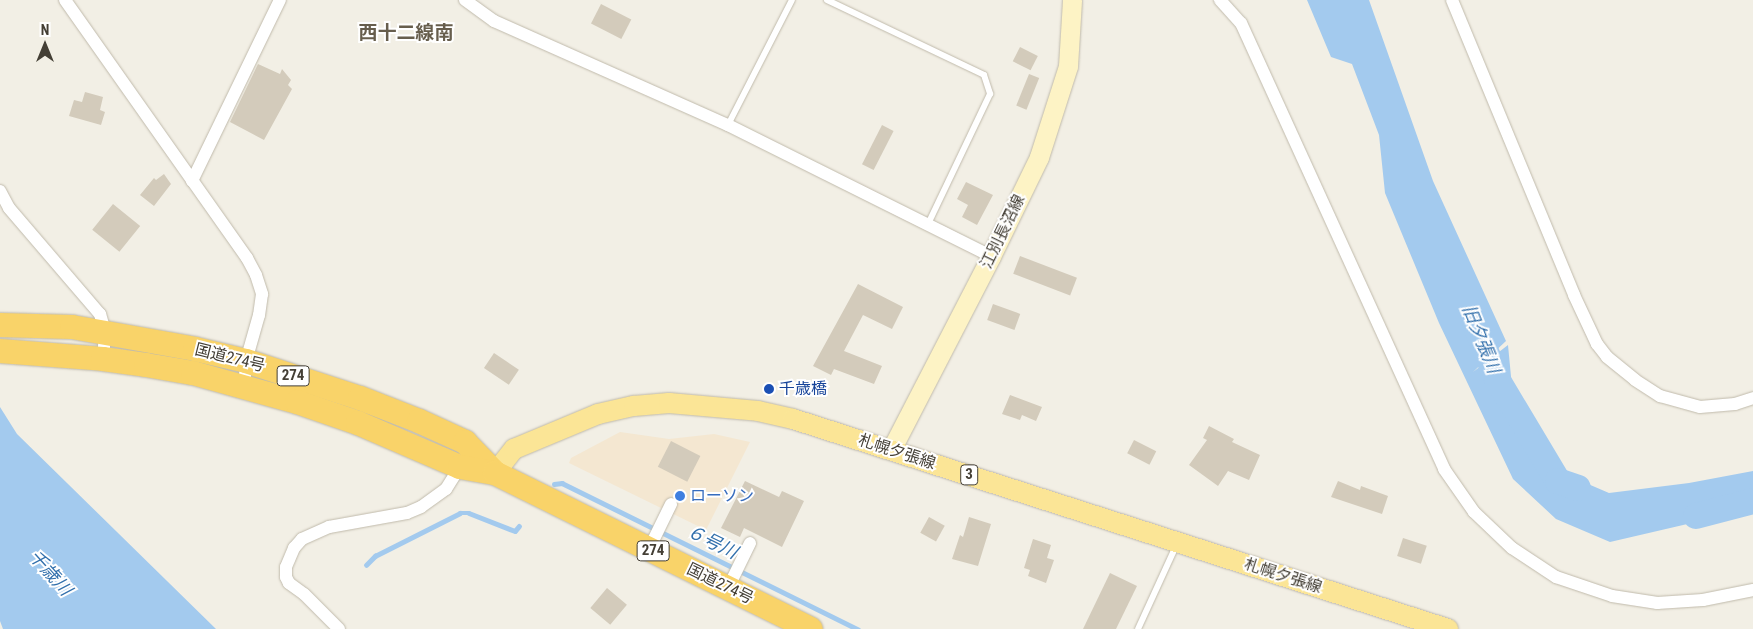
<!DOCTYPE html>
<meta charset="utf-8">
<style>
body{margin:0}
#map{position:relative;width:1753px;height:629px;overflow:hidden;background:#f2efe5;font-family:"Roboto Condensed","Noto Sans JP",sans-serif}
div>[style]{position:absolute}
.commercial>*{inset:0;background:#f4e7d1}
.water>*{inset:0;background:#a3caee}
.stream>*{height:4.5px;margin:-2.25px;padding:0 2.25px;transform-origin:2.25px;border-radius:2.25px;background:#a3caee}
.river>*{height:26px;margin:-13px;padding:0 13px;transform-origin:13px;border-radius:13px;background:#a3caee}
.building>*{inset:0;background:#d3cbbb;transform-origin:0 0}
.roads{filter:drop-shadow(0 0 1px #c0baab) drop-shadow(0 0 1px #c0baab)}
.lane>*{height:6px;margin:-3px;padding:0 3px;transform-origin:3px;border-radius:3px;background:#fff}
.street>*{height:12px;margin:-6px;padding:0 6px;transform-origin:6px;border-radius:6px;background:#fff}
.secondary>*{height:19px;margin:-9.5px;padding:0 9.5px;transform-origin:9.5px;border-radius:9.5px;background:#fdf3c5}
.primary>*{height:20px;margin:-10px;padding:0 10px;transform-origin:10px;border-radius:10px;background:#fbe596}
.highway>*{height:24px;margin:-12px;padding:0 12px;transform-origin:12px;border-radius:12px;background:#f9d369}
.dots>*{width:14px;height:14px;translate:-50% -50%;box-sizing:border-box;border:2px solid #fff;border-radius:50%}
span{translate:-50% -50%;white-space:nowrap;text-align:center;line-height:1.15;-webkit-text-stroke:4px #fff;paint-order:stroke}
.shield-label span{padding:1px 4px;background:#fff;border:1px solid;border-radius:4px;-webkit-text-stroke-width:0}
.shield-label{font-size:15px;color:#443f35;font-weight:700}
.street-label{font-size:16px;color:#443f35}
.transit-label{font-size:16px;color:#164399}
.left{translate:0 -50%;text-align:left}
.shop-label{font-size:16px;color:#366cbe}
.water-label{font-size:18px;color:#3270ac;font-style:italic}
.quarter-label{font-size:19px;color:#675e4d;font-weight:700}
.north{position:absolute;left:20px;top:20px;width:50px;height:50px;-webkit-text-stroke:4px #fff;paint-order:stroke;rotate:0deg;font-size:14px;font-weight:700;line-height:20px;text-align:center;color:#443f35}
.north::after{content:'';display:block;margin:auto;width:18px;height:22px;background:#443f35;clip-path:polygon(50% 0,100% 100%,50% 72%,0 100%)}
</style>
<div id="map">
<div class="commercial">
<div style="clip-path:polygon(620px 432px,669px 439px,714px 434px,750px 442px,706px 530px,569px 463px,571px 458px)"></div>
</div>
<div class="water">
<div style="clip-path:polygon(1307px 0,1369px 0,1433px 181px,1506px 341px,1473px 372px,1508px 345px,1516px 429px,1537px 462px,1609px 493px,1689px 483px,1753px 471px,1753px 497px,1696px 522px,1610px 542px,1556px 519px,1513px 479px,1439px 323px,1385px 193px,1379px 135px,1352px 64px,1331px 57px)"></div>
<div style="clip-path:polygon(0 407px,17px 434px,216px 629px,3px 629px,0 621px)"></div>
</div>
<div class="stream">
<div style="left:554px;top:484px;width:8px;rotate:-7deg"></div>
<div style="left:562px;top:483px;width:330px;rotate:26.3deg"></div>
<div style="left:366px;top:565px;width:13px;rotate:-45deg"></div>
<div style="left:375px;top:556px;width:95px;rotate:-26.8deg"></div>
<div style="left:460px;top:513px;width:9px"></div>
<div style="left:469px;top:513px;width:49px;rotate:21.4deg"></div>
<div style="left:515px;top:531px;width:6px;rotate:-51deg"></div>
</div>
<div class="river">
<div style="left:1475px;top:324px;width:59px;rotate:68.2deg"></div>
<div style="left:1497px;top:379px;width:119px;rotate:59.1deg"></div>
<div style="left:1558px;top:481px;width:21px;rotate:19deg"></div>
<div style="left:1696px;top:516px;width:59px;rotate:-14.7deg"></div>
</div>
<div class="building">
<div style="left:601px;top:4px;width:34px;height:22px;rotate:27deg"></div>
<div style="left:1020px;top:47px;width:20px;height:16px;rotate:27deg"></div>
<div style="clip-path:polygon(258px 64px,280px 74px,282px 69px,291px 80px,288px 85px,292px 89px,264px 140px,230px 122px)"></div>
<div style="left:1029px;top:74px;width:11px;height:34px;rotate:22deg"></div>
<div style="clip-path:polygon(85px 92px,103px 97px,100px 110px,105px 112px,101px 125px,69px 116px,74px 100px,82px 102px)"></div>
<div style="left:882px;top:125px;width:13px;height:44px;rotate:27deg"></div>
<div style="clip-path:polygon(164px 174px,171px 184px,154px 206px,140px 195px,154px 178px,156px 180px)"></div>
<div style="clip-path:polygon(966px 182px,993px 195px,977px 225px,962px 217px,968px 205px,957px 199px)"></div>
<div style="left:113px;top:204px;width:35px;height:33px;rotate:39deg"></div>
<div style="left:1020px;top:256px;width:61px;height:19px;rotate:21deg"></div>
<div style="clip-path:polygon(858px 284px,903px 307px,892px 329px,863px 315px,844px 351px,882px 366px,874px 384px,834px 369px,831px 375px,813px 366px)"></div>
<div style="left:993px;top:304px;width:29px;height:17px;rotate:20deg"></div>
<div style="left:494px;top:353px;width:30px;height:18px;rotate:34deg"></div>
<div style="clip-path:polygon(1010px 395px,1042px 407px,1036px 421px,1022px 415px,1020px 420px,1002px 414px)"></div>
<div style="clip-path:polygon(1209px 426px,1234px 439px,1232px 442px,1260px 455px,1249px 480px,1228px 471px,1218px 486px,1189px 465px,1207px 440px,1203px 438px)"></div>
<div style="left:1134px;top:440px;width:25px;height:15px;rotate:27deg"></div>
<div style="left:671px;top:441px;width:33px;height:29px;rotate:27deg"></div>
<div style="clip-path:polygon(745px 481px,779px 497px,782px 491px,804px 501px,782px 547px,744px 528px,740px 537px,721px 528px)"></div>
<div style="clip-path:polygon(1338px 481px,1360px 490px,1361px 486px,1388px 496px,1382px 514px,1331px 497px)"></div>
<div style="left:929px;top:517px;width:18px;height:18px;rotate:29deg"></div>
<div style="clip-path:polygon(969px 517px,991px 524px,978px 566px,952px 559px,960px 535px,963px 537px)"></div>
<div style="left:1403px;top:538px;width:25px;height:19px;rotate:18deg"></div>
<div style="clip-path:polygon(1033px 539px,1051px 545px,1047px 558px,1054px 560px,1046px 583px,1028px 576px,1030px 570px,1024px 568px)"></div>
<div style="clip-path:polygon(1110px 573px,1137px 586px,1116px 629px,1083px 629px)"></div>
<div style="left:607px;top:588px;width:26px;height:26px;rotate:40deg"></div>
</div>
<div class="roads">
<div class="lane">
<div style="left:827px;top:0;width:174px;rotate:25.5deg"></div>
<div style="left:984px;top:75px;width:20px;rotate:72deg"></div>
<div style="left:990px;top:94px;width:144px;rotate:115.5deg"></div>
<div style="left:728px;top:125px;width:140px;rotate:-62.9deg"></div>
<div style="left:1138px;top:629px;width:94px;rotate:-65.4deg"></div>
</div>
<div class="street">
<div style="left:65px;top:0;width:316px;rotate:54.8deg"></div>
<div style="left:247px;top:258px;width:19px;rotate:62deg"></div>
<div style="left:256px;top:275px;width:20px;rotate:72deg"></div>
<div style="left:262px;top:294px;width:21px;rotate:98deg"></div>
<div style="left:259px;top:315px;width:48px;rotate:105.8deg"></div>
<div style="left:246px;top:361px;width:26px;rotate:94deg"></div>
<div style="left:465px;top:0;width:36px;rotate:36deg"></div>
<div style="left:494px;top:21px;width:256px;rotate:24deg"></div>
<div style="left:728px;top:125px;width:294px;rotate:26.5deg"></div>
<div style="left:1220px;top:0;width:31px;rotate:48deg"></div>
<div style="left:1241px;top:23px;width:490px;rotate:65.5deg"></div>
<div style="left:1444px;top:469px;width:52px;rotate:55.1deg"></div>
<div style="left:1474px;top:512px;width:52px;rotate:43.5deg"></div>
<div style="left:1512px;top:548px;width:53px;rotate:33.4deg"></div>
<div style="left:1556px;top:577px;width:59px;rotate:18.7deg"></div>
<div style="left:1612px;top:596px;width:46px;rotate:8.8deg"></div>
<div style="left:1657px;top:603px;width:46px;rotate:-3.7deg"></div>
<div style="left:1703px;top:600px;width:51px;rotate:-11.3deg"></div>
<div style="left:1452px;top:0;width:319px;rotate:67.5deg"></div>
<div style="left:1574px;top:295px;width:54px;rotate:64.9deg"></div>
<div style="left:1597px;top:344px;width:16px;rotate:52deg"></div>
<div style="left:1607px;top:357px;width:36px;rotate:39deg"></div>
<div style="left:1635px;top:380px;width:30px;rotate:33deg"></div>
<div style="left:1660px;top:396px;width:41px;rotate:15.4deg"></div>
<div style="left:1700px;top:407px;width:35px;rotate:-5deg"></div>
<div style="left:1735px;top:404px;width:19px;rotate:-18deg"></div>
<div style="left:192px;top:181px;width:201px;rotate:-64.1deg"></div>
<div style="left:0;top:191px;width:19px;rotate:62deg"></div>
<div style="left:9px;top:208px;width:140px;rotate:49.4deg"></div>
<div style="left:100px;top:314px;width:19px;rotate:74deg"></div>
<div style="left:105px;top:332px;width:27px;rotate:94deg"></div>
<div style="left:649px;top:549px;width:50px;rotate:-63.9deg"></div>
<div style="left:728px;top:588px;width:50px;rotate:-63.9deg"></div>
<div style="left:339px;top:629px;width:49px;rotate:-135deg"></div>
<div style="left:304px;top:594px;width:19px;rotate:-144deg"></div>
<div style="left:289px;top:583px;width:7px;rotate:-117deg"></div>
<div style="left:286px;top:577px;width:10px;rotate:-90deg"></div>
<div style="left:286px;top:567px;width:21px;rotate:-67deg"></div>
<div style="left:294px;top:548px;width:12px;rotate:-48deg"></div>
<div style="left:302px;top:539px;width:30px;rotate:-24deg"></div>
<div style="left:329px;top:527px;width:79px;rotate:-10.2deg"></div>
<div style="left:407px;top:513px;width:15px;rotate:-23deg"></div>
<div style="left:421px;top:507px;width:31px;rotate:-36deg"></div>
<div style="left:446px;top:489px;width:26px;rotate:-58deg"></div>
</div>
<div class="secondary">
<div style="left:891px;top:450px;width:218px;rotate:-62.7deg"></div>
<div style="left:991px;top:256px;width:110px;rotate:-64.1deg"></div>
<div style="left:1039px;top:157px;width:96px;rotate:-72.3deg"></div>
<div style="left:1068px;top:66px;width:66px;rotate:-86.5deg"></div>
</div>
<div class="primary">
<div style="left:495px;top:473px;width:31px;rotate:-52deg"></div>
<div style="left:514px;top:449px;width:91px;rotate:-22.6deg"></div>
<div style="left:598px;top:414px;width:37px;rotate:-13deg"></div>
<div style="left:634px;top:406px;width:35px;rotate:-5deg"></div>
<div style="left:669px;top:403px;width:89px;rotate:5.1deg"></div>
<div style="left:758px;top:411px;width:36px;rotate:13deg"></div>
<div style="left:793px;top:419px;width:688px;rotate:17.78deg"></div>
</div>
<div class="highway">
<div style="left:0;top:325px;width:72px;rotate:1.6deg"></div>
<div style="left:72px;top:327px;width:125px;rotate:10.1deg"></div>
<div style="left:195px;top:349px;width:52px;rotate:13.2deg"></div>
<div style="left:246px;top:361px;width:120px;rotate:18deg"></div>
<div style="left:360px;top:398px;width:63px;rotate:21.3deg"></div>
<div style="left:419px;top:421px;width:51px;rotate:24.5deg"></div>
<div style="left:465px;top:442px;width:43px;rotate:45.9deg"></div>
<div style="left:0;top:351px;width:103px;rotate:4.4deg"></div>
<div style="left:103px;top:359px;width:43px;rotate:7.9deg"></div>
<div style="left:146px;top:365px;width:48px;rotate:9.7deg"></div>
<div style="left:193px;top:373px;width:108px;rotate:15.6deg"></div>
<div style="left:297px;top:402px;width:65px;rotate:19deg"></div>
<div style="left:358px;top:423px;width:111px;rotate:23.3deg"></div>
<div style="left:460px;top:467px;width:36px;rotate:10deg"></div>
<div style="left:495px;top:473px;width:352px;rotate:26.3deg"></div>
</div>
</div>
<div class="dots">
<div style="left:769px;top:389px;background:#1a4fb4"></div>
<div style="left:680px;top:496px;background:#3f7fe0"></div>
</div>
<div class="shield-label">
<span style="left:293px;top:376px">274</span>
<span style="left:969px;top:475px">3</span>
<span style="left:653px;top:551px">274</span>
</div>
<div class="street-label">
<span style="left:1003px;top:232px;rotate:-64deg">江別長沼線</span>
<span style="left:230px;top:358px;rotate:14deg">国道274号</span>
<span style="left:897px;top:452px;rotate:18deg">札幌夕張線</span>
<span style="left:1283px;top:576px;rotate:18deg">札幌夕張線</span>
<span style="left:720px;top:584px;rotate:26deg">国道274号</span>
</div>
<div class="transit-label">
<span class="left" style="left:779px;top:389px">千歳橋</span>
</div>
<div class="shop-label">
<span class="left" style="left:690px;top:496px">ローソン</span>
</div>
<div class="water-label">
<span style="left:1481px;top:339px;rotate:68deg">旧夕張川</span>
<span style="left:712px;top:542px;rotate:26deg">６号川</span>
<span style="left:50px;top:573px;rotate:48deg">千歳川</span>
</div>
<div class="quarter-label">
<span style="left:406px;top:33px">西十二線南</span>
</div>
<div class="north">N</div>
</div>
